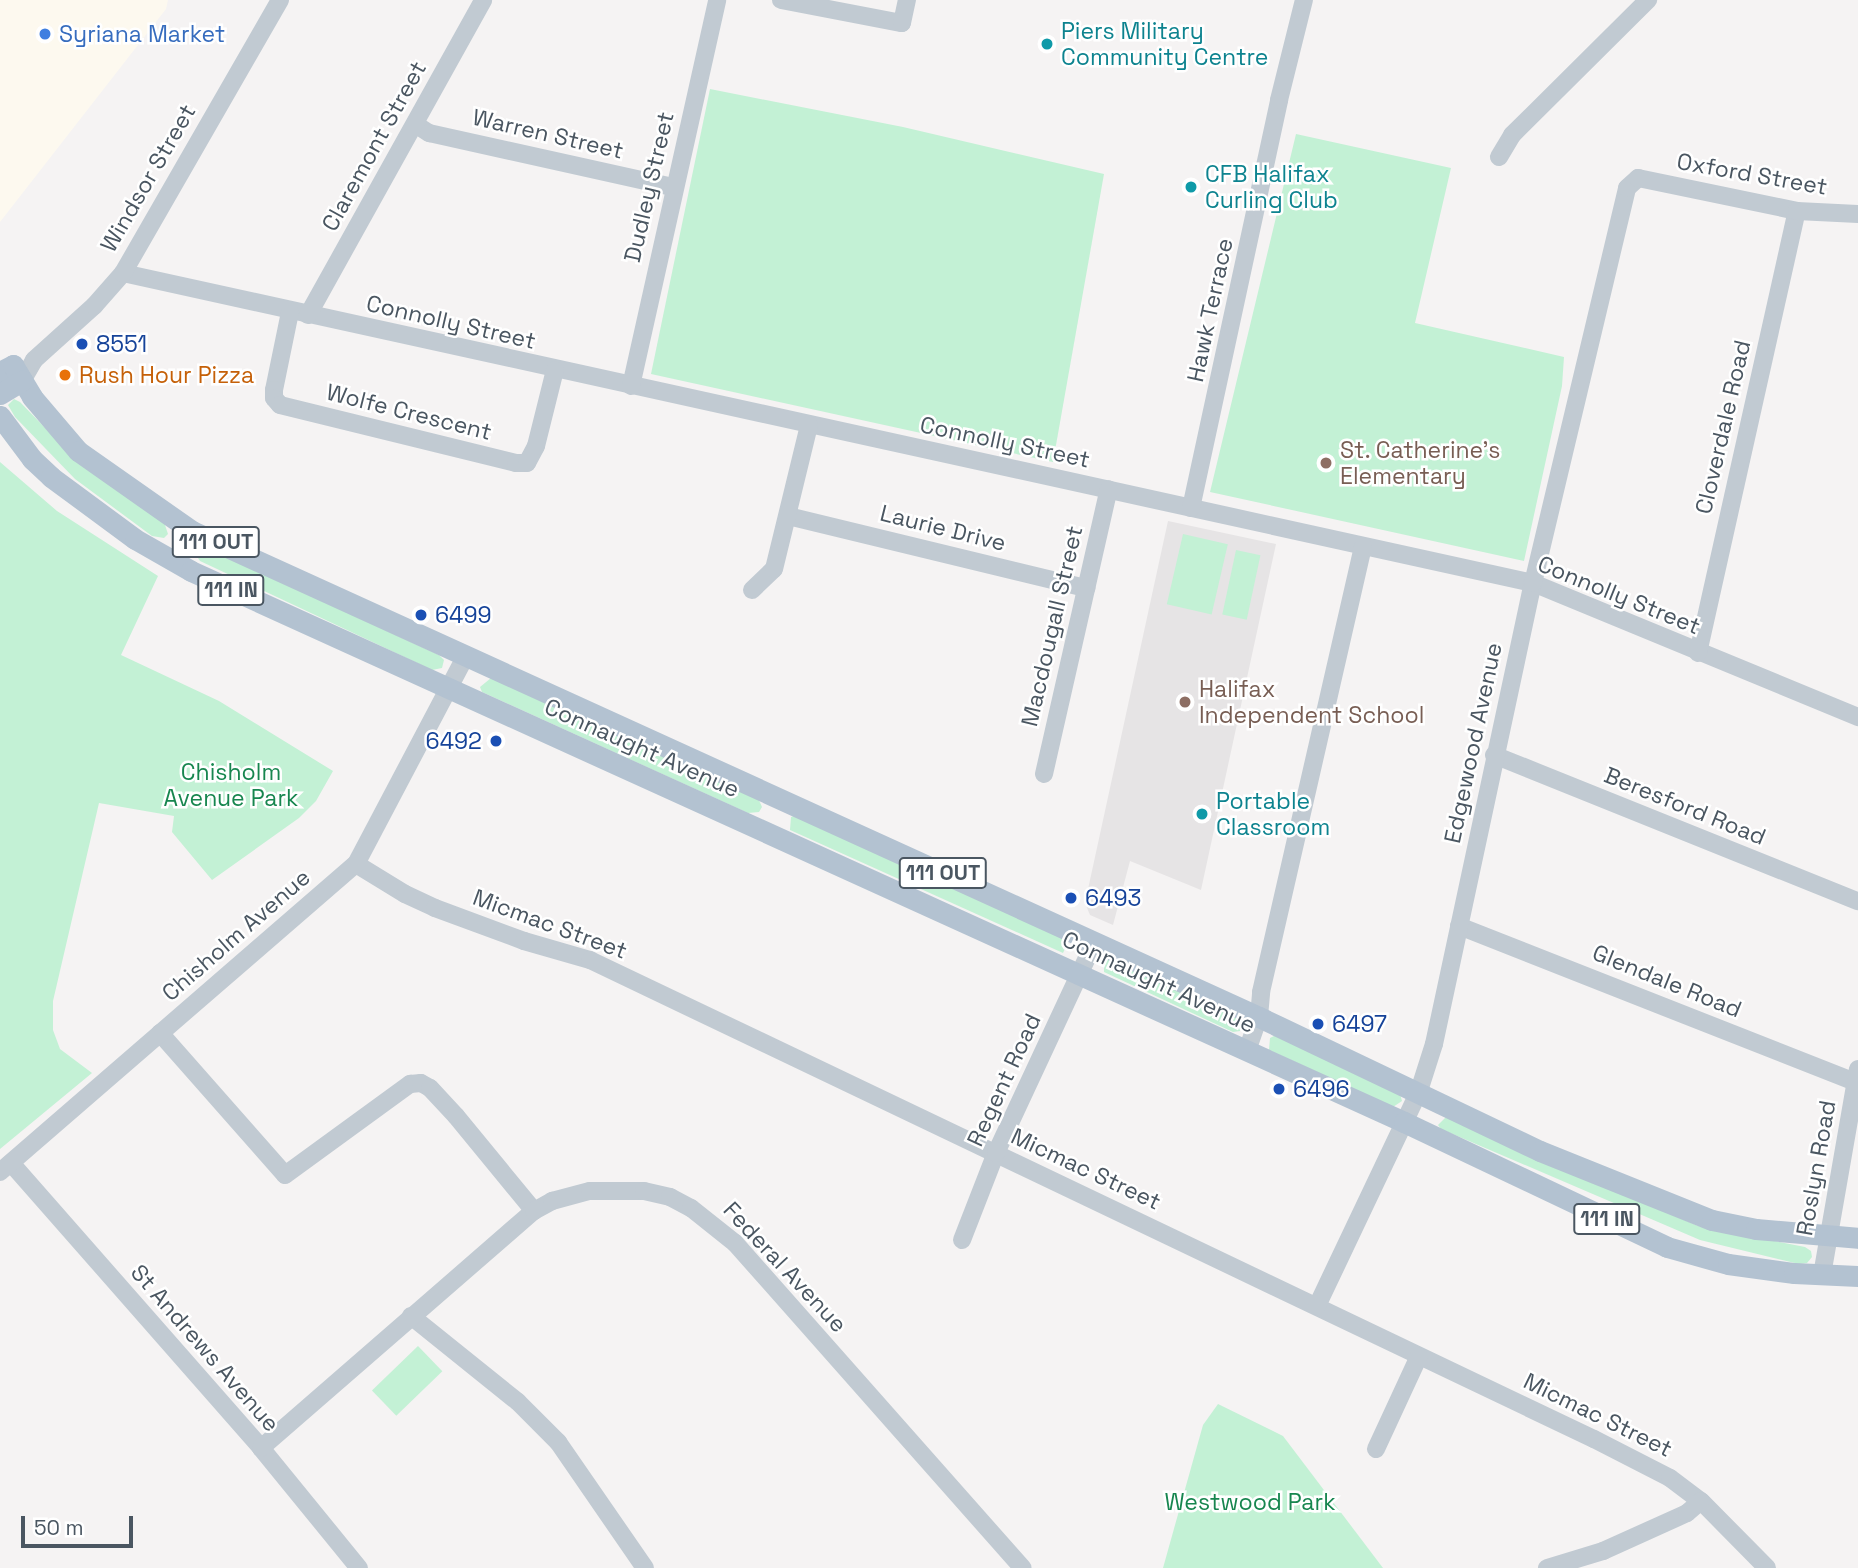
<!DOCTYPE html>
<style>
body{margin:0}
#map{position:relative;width:1858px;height:1568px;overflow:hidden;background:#f5f3f3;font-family:"Space Grotesk",sans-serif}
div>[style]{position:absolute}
.commercial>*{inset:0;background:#fdf9ef}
.education>*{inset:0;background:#e6e4e5}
.green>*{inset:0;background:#c3f1d5;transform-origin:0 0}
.minor>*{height:18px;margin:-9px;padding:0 9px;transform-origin:9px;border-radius:9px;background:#c1cad2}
.major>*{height:21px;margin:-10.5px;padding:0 10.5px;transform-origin:10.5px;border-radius:10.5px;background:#b3c2d1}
.dots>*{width:19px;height:19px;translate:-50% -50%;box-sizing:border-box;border:4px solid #fff;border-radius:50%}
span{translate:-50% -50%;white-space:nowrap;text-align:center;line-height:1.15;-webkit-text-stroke:5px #fff;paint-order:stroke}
.shield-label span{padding:2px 5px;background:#fff;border:2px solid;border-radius:5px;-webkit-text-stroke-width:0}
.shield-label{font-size:21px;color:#4a5661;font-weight:700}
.culture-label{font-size:23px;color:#0d838f}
.left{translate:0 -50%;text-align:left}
.shop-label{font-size:23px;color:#366cbe}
.street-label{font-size:23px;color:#4a5661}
.transit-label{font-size:23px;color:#164399}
.right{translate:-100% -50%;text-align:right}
.food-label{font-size:23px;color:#c56008}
.education-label{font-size:23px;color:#785e54}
.park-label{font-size:23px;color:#17864f}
.scale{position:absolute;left:21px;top:1516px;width:112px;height:32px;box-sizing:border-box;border:4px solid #4a5661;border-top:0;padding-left:9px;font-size:21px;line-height:24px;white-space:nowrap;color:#4a5661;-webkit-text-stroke:5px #fff;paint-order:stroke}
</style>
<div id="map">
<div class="commercial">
<div style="clip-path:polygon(0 0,168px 0,166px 9px,0 222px)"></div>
</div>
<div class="education">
<div style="clip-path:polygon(1168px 521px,1276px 544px,1201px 890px,1130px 861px,1113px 925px,1090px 915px,1085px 903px)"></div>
</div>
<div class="green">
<div style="clip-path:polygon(710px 89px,903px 127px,1104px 174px,1053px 462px,651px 374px)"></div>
<div style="clip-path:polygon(1296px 134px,1451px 168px,1415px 323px,1564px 357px,1562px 386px,1524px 561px,1210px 492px)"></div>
<div style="clip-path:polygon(14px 399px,20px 402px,52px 435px,164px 522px,168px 534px,164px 538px,152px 536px,75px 479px,15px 417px,8px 405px)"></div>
<div style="clip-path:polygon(0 462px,57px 511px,158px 576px,121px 655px,219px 701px,333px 771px,316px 801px,299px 818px,212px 880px,172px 832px,174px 816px,99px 803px,53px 1001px,53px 1030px,60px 1049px,92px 1073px,0 1149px)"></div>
<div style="left:1183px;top:534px;width:46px;height:72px;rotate:13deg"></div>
<div style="clip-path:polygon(205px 547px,439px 655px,444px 660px,442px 668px,432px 670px,200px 561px,196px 555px,199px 549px)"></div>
<div style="left:1236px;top:550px;width:25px;height:66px;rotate:12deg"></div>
<div style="clip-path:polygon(491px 678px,758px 798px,762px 807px,759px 812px,748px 813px,482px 692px,480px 687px)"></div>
<div style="clip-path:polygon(797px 815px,1069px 940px,1063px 953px,790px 830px,791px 817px)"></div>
<div style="clip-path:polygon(1111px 958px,1239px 1017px,1243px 1024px,1240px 1031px,1233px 1032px,1104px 972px,1104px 960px)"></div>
<div style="clip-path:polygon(1276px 1035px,1400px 1094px,1402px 1101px,1393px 1107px,1269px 1050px,1270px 1038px)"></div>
<div style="clip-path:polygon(1446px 1117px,1698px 1226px,1805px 1247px,1811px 1251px,1812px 1257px,1807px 1263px,1799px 1264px,1700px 1240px,1441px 1129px,1438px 1125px)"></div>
<div style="left:418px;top:1346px;width:35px;height:64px;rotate:46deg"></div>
<div style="clip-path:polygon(1218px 1404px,1283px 1436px,1383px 1568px,1163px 1568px,1203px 1425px)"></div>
</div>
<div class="minor">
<div style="left:781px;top:0;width:123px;rotate:10.8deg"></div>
<div style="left:902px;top:23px;width:24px;rotate:-78deg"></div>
<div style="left:415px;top:124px;width:17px;rotate:33deg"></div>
<div style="left:429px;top:133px;width:250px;rotate:12.5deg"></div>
<div style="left:1499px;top:157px;width:26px;rotate:-59deg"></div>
<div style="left:1512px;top:135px;width:192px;rotate:-44.8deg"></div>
<div style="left:123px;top:273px;width:1444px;rotate:12.4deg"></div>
<div style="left:1533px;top:583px;width:352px;rotate:22.4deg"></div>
<div style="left:290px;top:312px;width:80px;rotate:101.6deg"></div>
<div style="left:274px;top:390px;width:8px;rotate:90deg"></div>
<div style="left:274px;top:398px;width:9px;rotate:49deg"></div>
<div style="left:280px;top:405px;width:243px;rotate:13.8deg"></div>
<div style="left:516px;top:463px;width:11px"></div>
<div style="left:527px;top:463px;width:19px;rotate:-62deg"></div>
<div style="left:536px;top:446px;width:78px;rotate:-76deg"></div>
<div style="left:308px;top:315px;width:360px;rotate:-60.9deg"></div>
<div style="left:22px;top:381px;width:24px;rotate:-60deg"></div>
<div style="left:34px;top:360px;width:81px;rotate:-42deg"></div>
<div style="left:94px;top:306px;width:44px;rotate:-48.7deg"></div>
<div style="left:123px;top:273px;width:315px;rotate:-60.1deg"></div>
<div style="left:631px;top:386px;width:395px;rotate:-77.4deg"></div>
<div style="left:1191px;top:508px;width:417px;rotate:-77.8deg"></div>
<div style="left:1279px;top:100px;width:103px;rotate:-76deg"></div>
<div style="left:788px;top:516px;width:307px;rotate:13.6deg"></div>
<div style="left:752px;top:590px;width:30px;rotate:-44deg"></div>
<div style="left:774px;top:569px;width:148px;rotate:-76.3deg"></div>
<div style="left:1698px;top:653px;width:453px;rotate:-77.4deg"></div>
<div style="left:1494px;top:755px;width:392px;rotate:21.9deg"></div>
<div style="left:1044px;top:774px;width:292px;rotate:-77.2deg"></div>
<div style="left:356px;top:864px;width:57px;rotate:31.5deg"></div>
<div style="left:405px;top:894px;width:33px;rotate:25deg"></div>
<div style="left:435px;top:908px;width:95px;rotate:20.3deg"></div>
<div style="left:524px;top:941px;width:69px;rotate:16.1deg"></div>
<div style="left:590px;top:960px;width:1112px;rotate:25.51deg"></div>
<div style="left:1594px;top:1439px;width:85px;rotate:27.2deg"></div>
<div style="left:1670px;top:1478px;width:39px;rotate:37deg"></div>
<div style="left:1701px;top:1501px;width:94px;rotate:45.4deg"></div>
<div style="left:1459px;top:926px;width:427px;rotate:21.5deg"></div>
<div style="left:160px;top:1033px;width:189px;rotate:48.6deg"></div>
<div style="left:285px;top:1175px;width:155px;rotate:-36.1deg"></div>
<div style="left:410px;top:1084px;width:11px;rotate:-5deg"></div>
<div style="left:421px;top:1083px;width:10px;rotate:29deg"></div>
<div style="left:430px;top:1088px;width:38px;rotate:47deg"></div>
<div style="left:456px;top:1116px;width:123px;rotate:50.6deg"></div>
<div style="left:1247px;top:1051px;width:36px;rotate:-71deg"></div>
<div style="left:1259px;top:1017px;width:25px;rotate:-85deg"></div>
<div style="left:1261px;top:992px;width:457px;rotate:-77.1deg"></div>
<div style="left:11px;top:1163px;width:379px;rotate:48.7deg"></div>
<div style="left:261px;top:1448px;width:155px;rotate:50.8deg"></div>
<div style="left:0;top:1172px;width:471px;rotate:-40.9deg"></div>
<div style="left:356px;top:864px;width:234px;rotate:-62.2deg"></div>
<div style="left:962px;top:1240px;width:93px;rotate:-68.7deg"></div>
<div style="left:996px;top:1153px;width:232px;rotate:-65deg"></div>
<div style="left:1822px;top:1275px;width:209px;rotate:-80.1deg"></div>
<div style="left:1317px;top:1306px;width:238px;rotate:-64.6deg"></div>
<div style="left:1419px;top:1091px;width:49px;rotate:-72.3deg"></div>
<div style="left:1434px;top:1044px;width:472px;rotate:-77.9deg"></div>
<div style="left:1533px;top:583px;width:406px;rotate:-76.6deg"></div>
<div style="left:1627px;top:188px;width:15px;rotate:-42deg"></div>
<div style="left:1638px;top:178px;width:162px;rotate:11.7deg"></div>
<div style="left:1797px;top:211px;width:61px;rotate:2.8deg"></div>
<div style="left:411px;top:1316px;width:137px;rotate:38.8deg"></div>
<div style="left:518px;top:1402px;width:57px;rotate:45deg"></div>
<div style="left:558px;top:1442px;width:153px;rotate:55.4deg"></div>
<div style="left:261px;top:1448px;width:362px;rotate:-41deg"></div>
<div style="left:534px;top:1211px;width:21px;rotate:-29deg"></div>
<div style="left:552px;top:1201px;width:39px;rotate:-15deg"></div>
<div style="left:590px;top:1191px;width:54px"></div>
<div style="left:644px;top:1191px;width:27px;rotate:13deg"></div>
<div style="left:670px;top:1197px;width:24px;rotate:28deg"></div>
<div style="left:691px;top:1208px;width:56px;rotate:38.5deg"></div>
<div style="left:735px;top:1243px;width:434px;rotate:48.5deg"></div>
<div style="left:1376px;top:1449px;width:102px;rotate:-65.2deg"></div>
<div style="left:1547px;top:1568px;width:59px;rotate:-16.9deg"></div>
<div style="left:1603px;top:1551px;width:92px;rotate:-24.3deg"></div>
<div style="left:1687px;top:1513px;width:18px;rotate:-41deg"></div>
</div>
<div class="major">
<div style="left:0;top:372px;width:15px;rotate:-28deg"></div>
<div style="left:13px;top:365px;width:37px;rotate:59deg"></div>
<div style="left:32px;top:397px;width:71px;rotate:49.6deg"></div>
<div style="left:78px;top:451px;width:139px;rotate:35.1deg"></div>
<div style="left:192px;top:531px;width:1172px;rotate:24.49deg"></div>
<div style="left:1259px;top:1017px;width:311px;rotate:25.5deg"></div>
<div style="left:1540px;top:1151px;width:185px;rotate:21.9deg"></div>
<div style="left:1712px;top:1220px;width:45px;rotate:11.6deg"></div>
<div style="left:1756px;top:1229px;width:102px;rotate:5deg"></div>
<div style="left:0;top:394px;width:26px;rotate:-31deg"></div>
<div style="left:0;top:416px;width:54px;rotate:53.3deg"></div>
<div style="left:32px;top:459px;width:26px;rotate:43deg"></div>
<div style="left:51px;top:477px;width:104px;rotate:36.4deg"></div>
<div style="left:135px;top:539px;width:64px;rotate:29.7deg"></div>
<div style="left:191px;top:571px;width:1332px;rotate:24.43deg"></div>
<div style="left:1404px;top:1122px;width:291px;rotate:25.4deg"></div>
<div style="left:1667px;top:1247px;width:63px;rotate:15.6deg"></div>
<div style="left:1728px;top:1264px;width:67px;rotate:7.8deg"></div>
<div style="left:1794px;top:1273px;width:64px;rotate:2.7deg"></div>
</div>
<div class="dots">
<div style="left:45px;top:34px;background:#3f7fe0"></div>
<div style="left:1047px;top:44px;background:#0f9aa8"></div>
<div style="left:1191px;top:187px;background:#0f9aa8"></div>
<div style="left:82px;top:344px;background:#1a4fb4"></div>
<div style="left:65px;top:375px;background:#e8710a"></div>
<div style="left:1326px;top:463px;background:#8d6e63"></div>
<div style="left:421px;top:615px;background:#1a4fb4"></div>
<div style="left:1185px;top:702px;background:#8d6e63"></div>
<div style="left:496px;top:741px;background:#1a4fb4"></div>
<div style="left:1202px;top:814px;background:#0f9aa8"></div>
<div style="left:1071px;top:898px;background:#1a4fb4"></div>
<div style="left:1318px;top:1024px;background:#1a4fb4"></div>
<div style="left:1279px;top:1089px;background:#1a4fb4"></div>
</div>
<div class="shield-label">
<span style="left:216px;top:542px">111 OUT</span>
<span style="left:231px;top:590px">111 IN</span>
<span style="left:943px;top:873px">111 OUT</span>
<span style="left:1607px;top:1219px">111 IN</span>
</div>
<div class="culture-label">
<span class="left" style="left:1061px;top:44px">Piers Military<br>Community Centre</span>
<span class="left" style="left:1205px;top:187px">CFB Halifax<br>Curling Club</span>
<span class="left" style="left:1216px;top:814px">Portable<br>Classroom</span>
</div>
<div class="shop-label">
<span class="left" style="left:59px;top:34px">Syriana Market</span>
</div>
<div class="street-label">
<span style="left:548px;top:134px;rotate:13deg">Warren Street</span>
<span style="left:374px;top:146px;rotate:-61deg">Claremont Street</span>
<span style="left:1752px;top:174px;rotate:10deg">Oxford Street</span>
<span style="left:148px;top:178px;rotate:-60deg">Windsor Street</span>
<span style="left:649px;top:187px;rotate:-77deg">Dudley Street</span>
<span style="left:1210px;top:310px;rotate:-78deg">Hawk Terrace</span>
<span style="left:451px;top:322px;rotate:13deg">Connolly Street</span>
<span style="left:409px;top:412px;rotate:14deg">Wolfe Crescent</span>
<span style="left:1723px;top:427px;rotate:-77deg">Cloverdale Road</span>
<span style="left:1005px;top:442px;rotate:12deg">Connolly Street</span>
<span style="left:943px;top:528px;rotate:14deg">Laurie Drive</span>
<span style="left:1619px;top:595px;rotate:22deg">Connolly Street</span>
<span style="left:1052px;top:626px;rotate:-77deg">Macdougall Street</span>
<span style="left:1473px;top:743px;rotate:-78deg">Edgewood Avenue</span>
<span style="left:642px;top:748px;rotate:24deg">Connaught Avenue</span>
<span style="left:1685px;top:806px;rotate:22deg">Beresford Road</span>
<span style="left:550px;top:924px;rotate:20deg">Micmac Street</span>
<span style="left:236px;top:935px;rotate:-41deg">Chisholm Avenue</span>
<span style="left:1667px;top:981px;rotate:22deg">Glendale Road</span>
<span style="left:1159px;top:982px;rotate:25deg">Connaught Avenue</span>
<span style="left:1004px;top:1080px;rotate:-65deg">Regent Road</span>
<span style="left:1816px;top:1168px;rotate:-80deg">Roslyn Road</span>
<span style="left:1086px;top:1169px;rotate:25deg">Micmac Street</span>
<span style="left:785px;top:1267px;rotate:47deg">Federal Avenue</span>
<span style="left:205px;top:1348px;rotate:49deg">St Andrews Avenue</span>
<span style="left:1598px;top:1415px;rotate:26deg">Micmac Street</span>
</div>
<div class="transit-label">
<span class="left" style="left:96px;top:344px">8551</span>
<span class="left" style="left:435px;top:615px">6499</span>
<span class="right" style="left:482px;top:741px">6492</span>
<span class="left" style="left:1085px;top:898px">6493</span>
<span class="left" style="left:1332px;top:1024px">6497</span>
<span class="left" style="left:1293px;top:1089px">6496</span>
</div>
<div class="food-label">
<span class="left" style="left:79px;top:375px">Rush Hour Pizza</span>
</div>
<div class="education-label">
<span class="left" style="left:1340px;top:463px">St. Catherine's<br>Elementary</span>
<span class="left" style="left:1199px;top:702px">Halifax<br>Independent School</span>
</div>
<div class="park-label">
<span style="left:231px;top:785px">Chisholm<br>Avenue Park</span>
<span style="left:1250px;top:1502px">Westwood Park</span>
</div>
<div class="scale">50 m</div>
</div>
